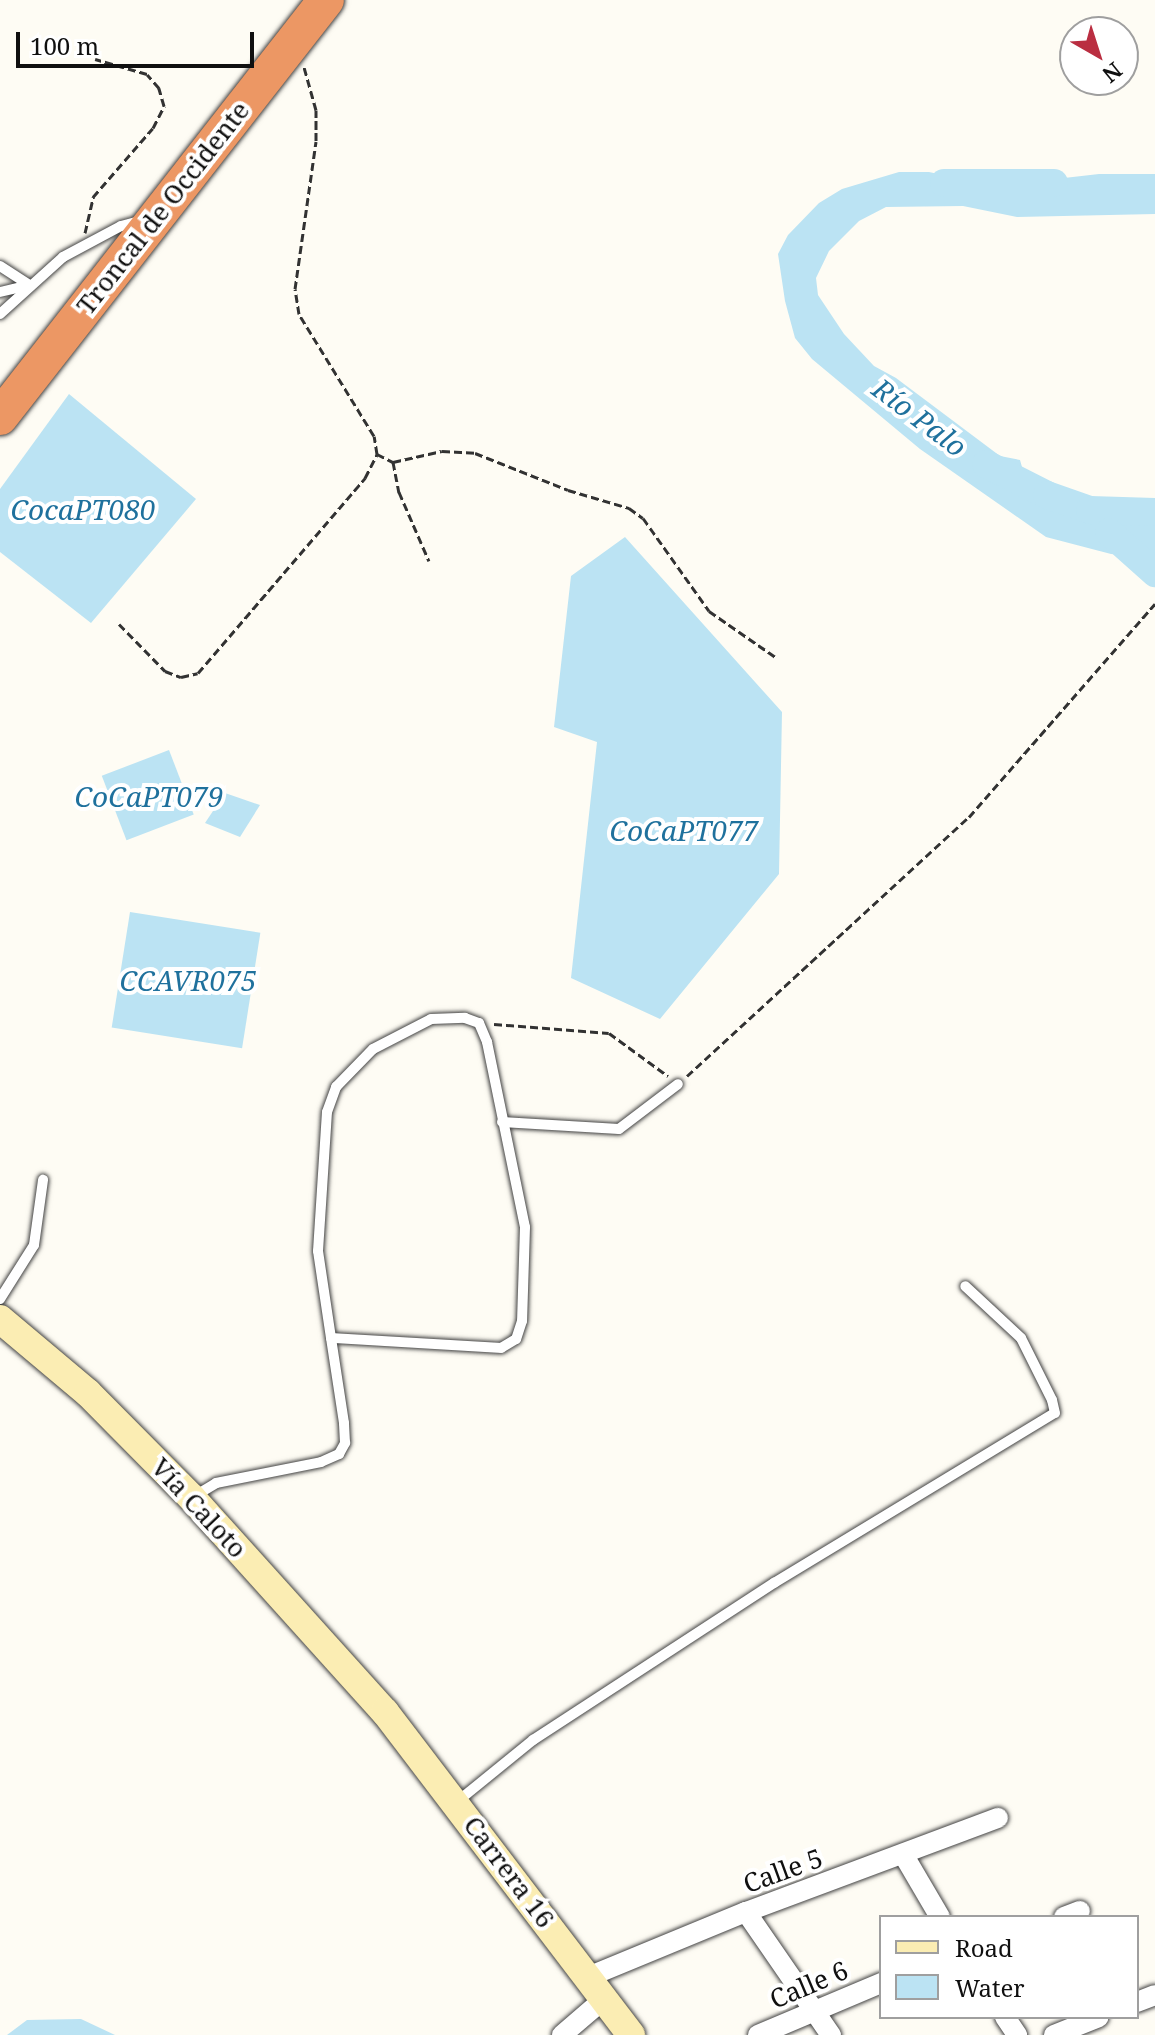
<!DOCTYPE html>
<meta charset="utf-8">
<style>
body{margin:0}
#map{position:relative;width:1155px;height:2035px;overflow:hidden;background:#fefcf4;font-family:"Noto Serif",serif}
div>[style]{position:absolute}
.water>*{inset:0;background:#bbe3f3;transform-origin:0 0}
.river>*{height:28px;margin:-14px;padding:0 14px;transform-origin:14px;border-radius:14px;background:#bbe3f3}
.path>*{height:3px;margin-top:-1.5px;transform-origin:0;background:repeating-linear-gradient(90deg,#323232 0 8px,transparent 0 12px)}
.roads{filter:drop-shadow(0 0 2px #434343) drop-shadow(0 0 2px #434343)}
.lane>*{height:10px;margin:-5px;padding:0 5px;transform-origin:5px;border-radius:5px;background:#fff}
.street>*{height:20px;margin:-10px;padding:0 10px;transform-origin:10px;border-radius:10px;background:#fff}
.secondary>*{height:28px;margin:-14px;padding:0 14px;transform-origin:14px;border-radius:14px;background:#fbedb3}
.highway>*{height:36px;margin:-18px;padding:0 18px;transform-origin:18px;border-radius:18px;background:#ec9764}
span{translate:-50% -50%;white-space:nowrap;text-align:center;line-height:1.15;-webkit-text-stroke:8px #fff;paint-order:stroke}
.street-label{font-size:26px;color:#101010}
.water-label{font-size:28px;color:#1f719d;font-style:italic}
.legend{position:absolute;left:879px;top:1915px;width:260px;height:104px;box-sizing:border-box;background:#fff;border:2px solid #9f9f9f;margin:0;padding:10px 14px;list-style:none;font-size:24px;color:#101010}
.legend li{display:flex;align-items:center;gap:16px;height:40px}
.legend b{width:40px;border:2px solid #9f9f9f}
.north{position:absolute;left:1059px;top:16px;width:80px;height:80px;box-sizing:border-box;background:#fff;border:2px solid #9f9f9f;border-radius:50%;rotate:141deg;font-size:22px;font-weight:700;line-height:32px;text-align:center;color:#101010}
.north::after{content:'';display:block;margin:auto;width:28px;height:36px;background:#ba2e41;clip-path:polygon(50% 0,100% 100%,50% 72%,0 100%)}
.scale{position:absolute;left:16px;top:32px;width:238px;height:36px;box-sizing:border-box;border:4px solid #101010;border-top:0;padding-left:10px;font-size:24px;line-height:28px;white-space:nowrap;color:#101010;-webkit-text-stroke:6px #fff;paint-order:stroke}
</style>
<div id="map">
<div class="water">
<div style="clip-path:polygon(899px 172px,929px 172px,993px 186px,1099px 174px,1155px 174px,1155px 214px,1017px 217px,963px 206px,886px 207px,859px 221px,829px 251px,816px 278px,818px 295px,844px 334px,874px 366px,896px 378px,1000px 456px,1020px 460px,1022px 467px,1009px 474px,1047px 506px,1090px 521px,1155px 525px,1155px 557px,1111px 554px,1046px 537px,920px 449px,812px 359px,795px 338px,785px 301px,778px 254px,788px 235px,819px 203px,842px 189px)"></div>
<div style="clip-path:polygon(69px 394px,196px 499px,91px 623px,0 552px,0 489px)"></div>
<div style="clip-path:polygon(625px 537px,782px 712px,779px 874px,660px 1019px,571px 978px,597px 742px,554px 727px,571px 576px)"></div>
<div style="left:169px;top:750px;width:69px;height:72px;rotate:69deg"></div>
<div style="clip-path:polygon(225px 793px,260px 805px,240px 837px,205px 823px)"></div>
<div style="left:130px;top:912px;width:132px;height:117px;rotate:9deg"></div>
<div style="clip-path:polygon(81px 2019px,115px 2035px,7px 2035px,27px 2020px)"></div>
</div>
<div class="river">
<div style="left:944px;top:183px;width:110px"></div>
<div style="left:986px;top:464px;width:68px;rotate:26.9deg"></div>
<div style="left:1047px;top:495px;width:46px;rotate:19.2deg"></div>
<div style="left:1090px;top:510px;width:65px;rotate:1.8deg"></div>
<div style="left:1109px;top:532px;width:62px;rotate:41.7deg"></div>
</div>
<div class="path">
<div style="left:85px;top:233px;width:37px;rotate:-77deg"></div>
<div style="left:93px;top:197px;width:91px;rotate:-49deg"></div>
<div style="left:153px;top:128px;width:25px;rotate:-63deg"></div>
<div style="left:164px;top:106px;width:19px;rotate:-106deg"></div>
<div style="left:159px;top:88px;width:18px;rotate:-131deg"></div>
<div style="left:147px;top:74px;width:54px;rotate:-163.9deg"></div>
<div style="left:377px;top:454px;width:18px;rotate:27deg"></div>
<div style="left:393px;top:462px;width:50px;rotate:-12.7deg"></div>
<div style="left:442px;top:451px;width:33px;rotate:3deg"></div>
<div style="left:475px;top:453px;width:100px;rotate:21.7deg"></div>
<div style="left:568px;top:490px;width:64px;rotate:16.4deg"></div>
<div style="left:629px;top:508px;width:17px;rotate:36deg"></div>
<div style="left:643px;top:518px;width:114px;rotate:54.6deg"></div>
<div style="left:709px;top:611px;width:83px;rotate:34.7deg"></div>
<div style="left:393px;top:462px;width:31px;rotate:79deg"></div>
<div style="left:399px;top:492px;width:75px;rotate:66.5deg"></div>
<div style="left:119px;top:624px;width:66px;rotate:45.6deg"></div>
<div style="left:165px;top:671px;width:17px;rotate:21deg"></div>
<div style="left:181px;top:677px;width:17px;rotate:-13deg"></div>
<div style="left:198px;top:673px;width:257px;rotate:-49.4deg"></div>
<div style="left:365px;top:478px;width:27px;rotate:-63deg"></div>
<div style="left:377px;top:454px;width:18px;rotate:-99deg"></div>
<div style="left:374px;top:436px;width:143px;rotate:-121.6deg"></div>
<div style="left:299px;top:314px;width:25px;rotate:-99deg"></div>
<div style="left:295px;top:289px;width:149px;rotate:-81.9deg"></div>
<div style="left:316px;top:141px;width:31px;rotate:-90deg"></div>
<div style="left:316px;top:110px;width:45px;rotate:-105.6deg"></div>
<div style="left:494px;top:1024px;width:115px;rotate:4.5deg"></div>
<div style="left:609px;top:1033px;width:73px;rotate:36.1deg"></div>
<div style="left:687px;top:1076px;width:383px;rotate:-42.6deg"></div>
<div style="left:969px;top:817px;width:283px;rotate:-48.9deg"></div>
</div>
<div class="roads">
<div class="lane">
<div style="left:0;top:266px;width:35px;rotate:33deg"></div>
<div style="left:0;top:292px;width:28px;rotate:-13deg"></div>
<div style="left:0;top:314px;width:85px;rotate:-42.1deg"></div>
<div style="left:63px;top:257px;width:66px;rotate:-28.1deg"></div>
<div style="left:121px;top:226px;width:20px;rotate:-15deg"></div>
<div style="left:502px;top:1122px;width:117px;rotate:3.4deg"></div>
<div style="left:619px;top:1129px;width:74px;rotate:-37.3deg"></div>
<div style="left:0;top:1299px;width:64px;rotate:-57.8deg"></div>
<div style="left:34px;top:1245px;width:66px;rotate:-82.1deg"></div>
<div style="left:193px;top:1497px;width:27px;rotate:-31deg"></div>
<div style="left:216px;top:1483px;width:107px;rotate:-11.3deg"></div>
<div style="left:321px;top:1462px;width:20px;rotate:-24deg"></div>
<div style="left:339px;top:1454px;width:13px;rotate:-61deg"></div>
<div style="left:345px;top:1443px;width:20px;rotate:-93deg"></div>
<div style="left:344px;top:1423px;width:86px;rotate:-98.7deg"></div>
<div style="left:331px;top:1338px;width:88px;rotate:-98.5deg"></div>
<div style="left:318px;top:1251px;width:139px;rotate:-86.3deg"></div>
<div style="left:327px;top:1112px;width:27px;rotate:-70deg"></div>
<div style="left:336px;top:1087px;width:53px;rotate:-45.8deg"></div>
<div style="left:373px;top:1049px;width:65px;rotate:-27.3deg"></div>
<div style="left:431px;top:1019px;width:34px;rotate:-2deg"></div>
<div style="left:465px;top:1018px;width:15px;rotate:20deg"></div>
<div style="left:479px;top:1023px;width:21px;rotate:67deg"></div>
<div style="left:487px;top:1042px;width:189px;rotate:78.4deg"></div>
<div style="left:525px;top:1227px;width:94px;rotate:91.8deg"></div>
<div style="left:522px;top:1321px;width:19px;rotate:108deg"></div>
<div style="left:516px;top:1339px;width:17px;rotate:149deg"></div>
<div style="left:501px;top:1348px;width:170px;rotate:-176.6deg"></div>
<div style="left:458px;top:1801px;width:97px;rotate:-39.1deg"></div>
<div style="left:533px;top:1740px;width:288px;rotate:-33.1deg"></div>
<div style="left:774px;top:1583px;width:328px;rotate:-31.2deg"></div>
<div style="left:1055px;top:1413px;width:13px;rotate:-103deg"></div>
<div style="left:1052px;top:1400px;width:69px;rotate:-116.6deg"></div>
<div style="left:1021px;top:1338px;width:76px;rotate:-137.1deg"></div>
</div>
<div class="street">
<div style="left:903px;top:1854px;width:73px;rotate:59.6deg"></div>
<div style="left:746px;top:1912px;width:150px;rotate:55.4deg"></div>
<div style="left:1064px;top:1917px;width:17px;rotate:-21deg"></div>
<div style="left:588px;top:1977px;width:171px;rotate:-22.4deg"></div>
<div style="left:746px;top:1912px;width:269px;rotate:-20.5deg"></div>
<div style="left:1137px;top:2002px;width:19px;rotate:-21deg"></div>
<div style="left:1005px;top:2017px;width:22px;rotate:56deg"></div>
<div style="left:562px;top:2035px;width:55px;rotate:-40.6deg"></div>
<div style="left:758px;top:2035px;width:134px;rotate:-22.9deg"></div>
<div style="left:1054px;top:2035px;width:48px;rotate:-21.8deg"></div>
</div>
<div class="secondary">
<div style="left:0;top:1319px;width:115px;rotate:40.1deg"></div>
<div style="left:88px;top:1393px;width:148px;rotate:45.3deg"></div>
<div style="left:192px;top:1498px;width:288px;rotate:48deg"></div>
<div style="left:385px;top:1712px;width:406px;rotate:52.7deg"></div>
</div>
<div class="highway">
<div style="left:0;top:417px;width:529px;rotate:-51.98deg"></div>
</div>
</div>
<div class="street-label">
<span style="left:163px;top:208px;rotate:-52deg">Troncal de Occidente</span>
<span style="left:199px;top:1508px;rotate:47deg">Vía Caloto</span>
<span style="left:783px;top:1871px;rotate:-20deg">Calle 5</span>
<span style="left:509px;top:1872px;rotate:53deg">Carrera 16</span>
<span style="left:809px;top:1985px;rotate:-23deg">Calle 6</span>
</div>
<div class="water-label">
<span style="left:920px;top:417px;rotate:37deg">Río Palo</span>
<span style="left:83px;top:509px">CocaPT080</span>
<span style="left:149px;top:796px">CoCaPT079</span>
<span style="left:684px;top:830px">CoCaPT077</span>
<span style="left:188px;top:980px">CCAVR075</span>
</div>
<ul class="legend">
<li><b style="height:10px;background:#fbedb3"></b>Road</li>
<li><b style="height:22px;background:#bbe3f3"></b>Water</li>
</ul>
<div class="north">N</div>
<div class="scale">100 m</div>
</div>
